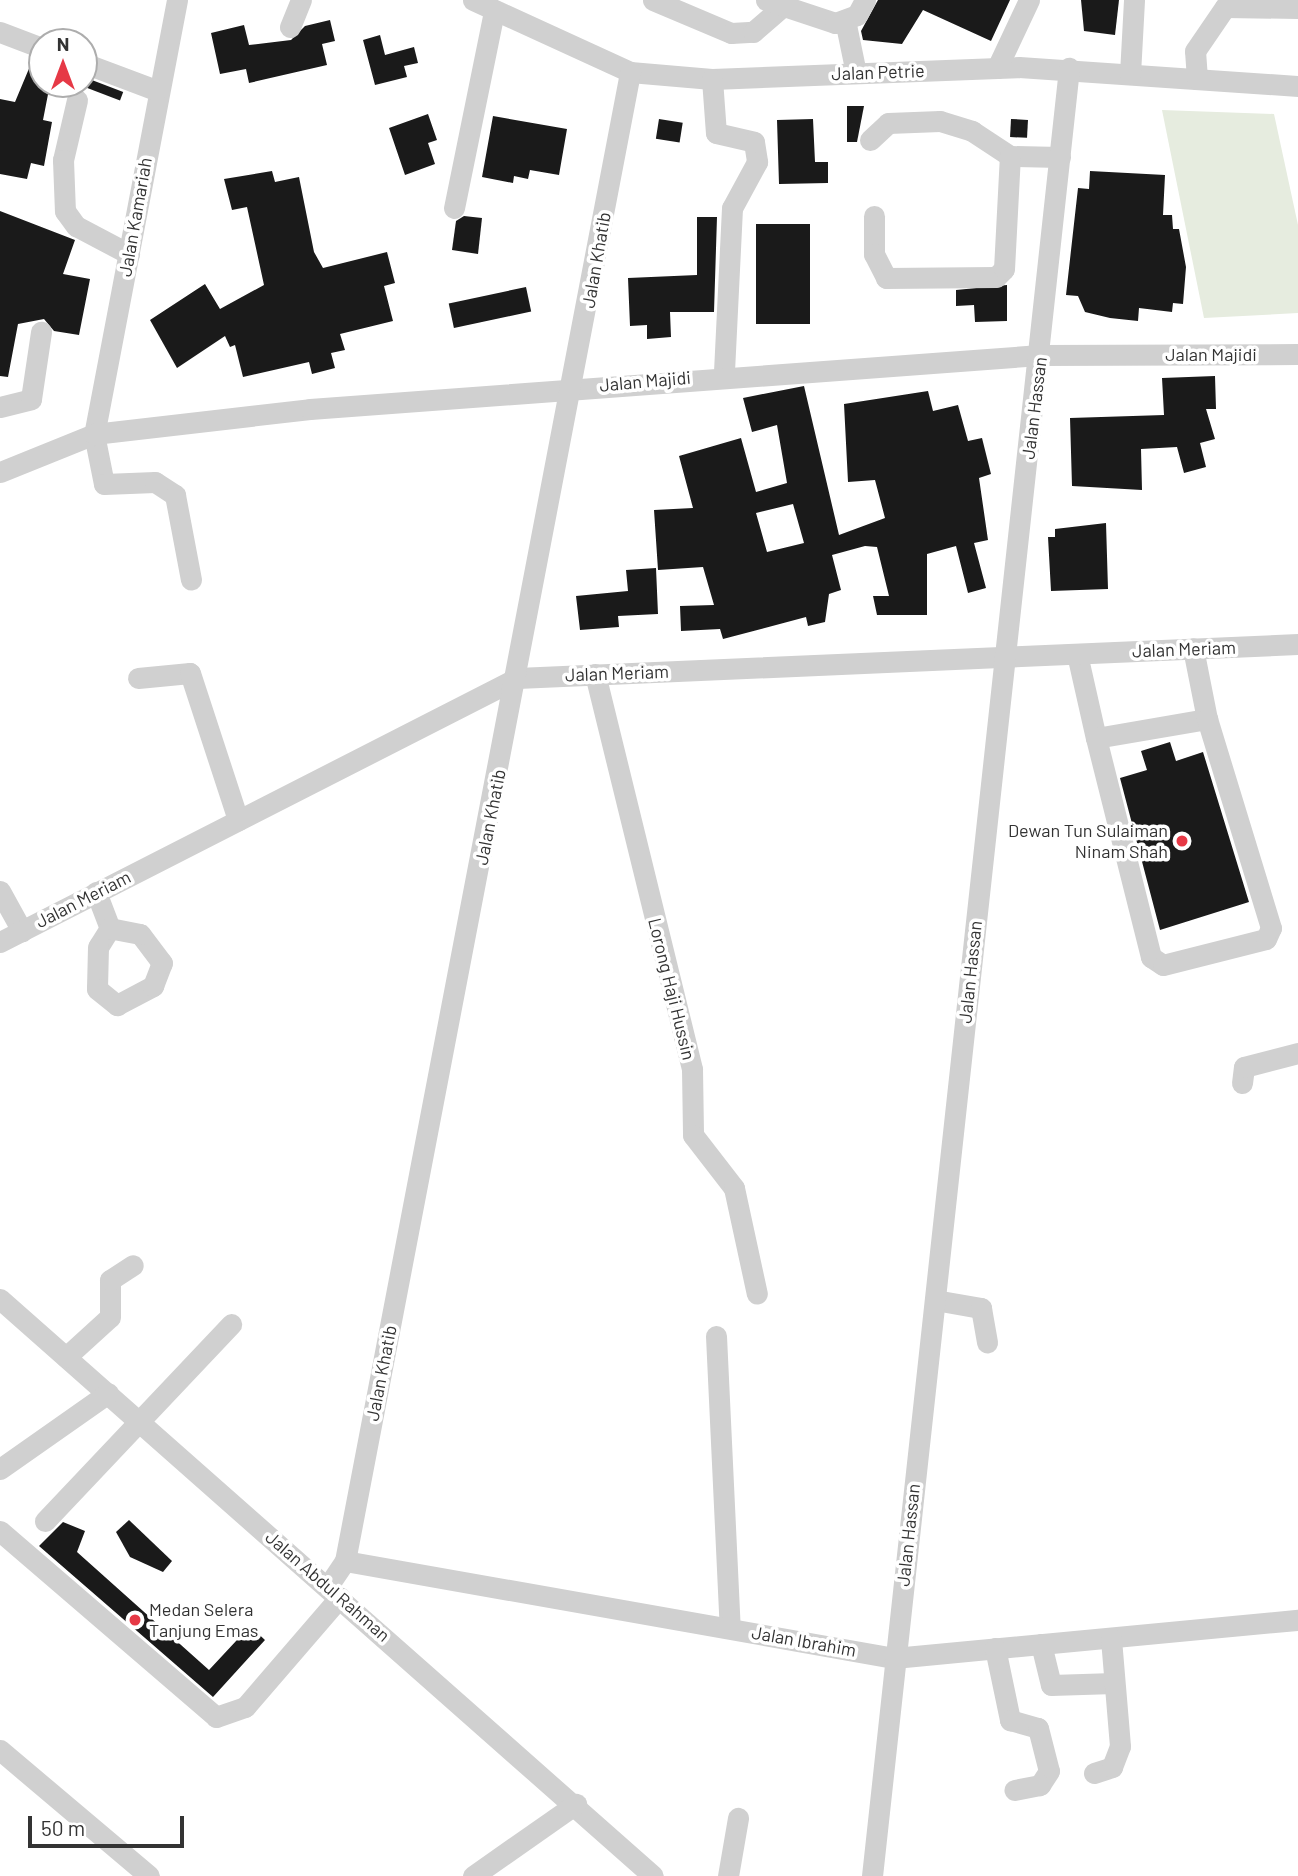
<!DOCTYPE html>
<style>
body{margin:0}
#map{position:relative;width:1298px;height:1876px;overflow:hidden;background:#fff;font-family:Barlow,sans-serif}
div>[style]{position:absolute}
.green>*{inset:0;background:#e6ecdf}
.building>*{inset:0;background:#1a1a1a;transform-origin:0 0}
.minor>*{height:21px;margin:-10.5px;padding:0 10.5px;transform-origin:10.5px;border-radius:10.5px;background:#d0d0d0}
.dots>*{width:19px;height:19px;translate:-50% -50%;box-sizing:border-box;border:4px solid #fff;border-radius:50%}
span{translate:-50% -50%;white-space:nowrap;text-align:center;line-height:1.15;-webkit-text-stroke:7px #fff;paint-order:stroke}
.street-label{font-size:18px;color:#333}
.poi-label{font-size:18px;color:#333}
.right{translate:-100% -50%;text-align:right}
.left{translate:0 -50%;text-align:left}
.north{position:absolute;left:28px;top:28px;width:70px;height:70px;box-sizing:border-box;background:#fff;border:2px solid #adadad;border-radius:50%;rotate:0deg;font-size:19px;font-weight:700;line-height:28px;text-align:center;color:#333}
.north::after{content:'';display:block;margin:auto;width:24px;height:32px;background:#e63946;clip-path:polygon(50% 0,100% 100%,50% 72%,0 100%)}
.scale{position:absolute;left:28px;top:1816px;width:156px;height:32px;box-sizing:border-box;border:4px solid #333;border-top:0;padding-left:9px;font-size:21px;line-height:24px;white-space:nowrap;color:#333;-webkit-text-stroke:5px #fff;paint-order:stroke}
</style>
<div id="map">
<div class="green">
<div style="clip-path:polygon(1162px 110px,1274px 114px,1298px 225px,1298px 313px,1204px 318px)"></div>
</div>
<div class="building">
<div style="clip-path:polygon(878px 0,1010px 0,991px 41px,923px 10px,902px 44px,863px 40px,861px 31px)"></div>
<div style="clip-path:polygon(1081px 0,1119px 0,1115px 35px,1084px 31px)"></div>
<div style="clip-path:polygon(330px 20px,335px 41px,322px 44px,327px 65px,249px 83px,246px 69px,220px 74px,211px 33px,244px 25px,249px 45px,291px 40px,305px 26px)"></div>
<div style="clip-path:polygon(380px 35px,385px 55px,414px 47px,418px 63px,404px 66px,407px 77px,375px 85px,363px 40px)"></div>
<div style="clip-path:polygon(33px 59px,42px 61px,42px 84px,50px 84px,43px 120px,52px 122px,44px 166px,31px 163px,27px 179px,0 174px,0 99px,15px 102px)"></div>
<div style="left:84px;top:77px;width:42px;height:9px;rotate:21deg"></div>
<div style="clip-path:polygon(847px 106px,864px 106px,857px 142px,847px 142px)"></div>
<div style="clip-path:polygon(428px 114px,437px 140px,428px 143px,435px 164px,405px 175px,389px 128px)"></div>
<div style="clip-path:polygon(493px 116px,567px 129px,559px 175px,530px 170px,528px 179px,514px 176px,513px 183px,482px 177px)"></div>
<div style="left:659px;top:119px;width:24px;height:20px;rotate:9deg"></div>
<div style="clip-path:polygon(813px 119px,815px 162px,828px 162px,828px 183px,779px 184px,777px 120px)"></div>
<div style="left:1011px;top:119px;width:17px;height:18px;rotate:3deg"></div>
<div style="clip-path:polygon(272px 171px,275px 182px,299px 177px,314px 252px,323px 268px,387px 252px,395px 283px,384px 286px,393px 321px,340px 334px,345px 350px,331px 353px,335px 368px,312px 374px,309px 362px,243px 377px,235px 345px,230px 347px,225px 336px,177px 368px,150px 320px,205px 284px,220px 309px,264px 285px,247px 207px,232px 210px,224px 179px)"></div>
<div style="clip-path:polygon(1090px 171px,1165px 175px,1163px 215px,1172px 215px,1173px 229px,1179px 229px,1186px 267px,1183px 304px,1173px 303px,1172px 312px,1139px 308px,1138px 321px,1110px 318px,1085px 312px,1078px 296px,1066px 295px,1078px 188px,1089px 189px)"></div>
<div style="clip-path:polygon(0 211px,75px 240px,63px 274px,90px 279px,79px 335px,54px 331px,44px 319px,18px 324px,8px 377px,0 376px)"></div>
<div style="clip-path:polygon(464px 216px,482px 218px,478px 254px,452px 250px,456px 221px)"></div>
<div style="clip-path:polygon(697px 217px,717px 217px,714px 312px,670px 312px,671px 337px,647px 339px,647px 325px,630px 326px,628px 278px,697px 275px)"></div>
<div style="left:756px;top:224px;width:54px;height:100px"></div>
<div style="clip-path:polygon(1007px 285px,1007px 321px,975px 322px,974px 305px,956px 306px,956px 290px)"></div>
<div style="left:526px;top:287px;width:25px;height:79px;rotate:78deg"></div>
<div style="clip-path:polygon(1215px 376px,1216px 409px,1206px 409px,1215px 439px,1200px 443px,1206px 467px,1184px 473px,1177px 447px,1141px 449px,1142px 490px,1072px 486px,1070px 418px,1164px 415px,1162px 378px)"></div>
<div style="clip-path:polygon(evenodd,804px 386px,839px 535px,885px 518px,875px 480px,848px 482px,844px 404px,928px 391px,933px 411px,958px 405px,968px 441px,982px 438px,991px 474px,979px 478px,988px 540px,974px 543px,986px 588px,968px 593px,956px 546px,927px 554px,927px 615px,877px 615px,873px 596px,889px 596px,877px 547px,865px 546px,832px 555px,841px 590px,829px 594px,825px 622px,808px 626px,806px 617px,723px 639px,720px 629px,681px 631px,680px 606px,714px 605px,703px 567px,658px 570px,654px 510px,693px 508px,679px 456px,741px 438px,756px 492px,787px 483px,777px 425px,752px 432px,743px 398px,804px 386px,793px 504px,804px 543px,767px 552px,756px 513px,793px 504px)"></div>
<div style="clip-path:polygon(1106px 523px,1108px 589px,1051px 591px,1048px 537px,1055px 537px,1055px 529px)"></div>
<div style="clip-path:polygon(656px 568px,658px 614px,618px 616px,619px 627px,580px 630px,576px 596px,628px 591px,626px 570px)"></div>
<div style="clip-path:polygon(1170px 742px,1176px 761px,1203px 752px,1249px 902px,1160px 930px,1120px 778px,1147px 770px,1141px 751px)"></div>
<div style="clip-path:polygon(129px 1520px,172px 1561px,163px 1572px,130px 1557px,116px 1532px)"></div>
<div style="clip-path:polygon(63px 1522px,85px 1531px,77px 1552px,209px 1670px,250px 1626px,265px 1640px,213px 1697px,39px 1546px)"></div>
</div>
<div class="minor">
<div style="left:177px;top:0;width:442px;rotate:100.8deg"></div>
<div style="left:94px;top:434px;width:51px;rotate:78.7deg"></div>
<div style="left:104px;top:484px;width:51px;rotate:-2.2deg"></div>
<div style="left:155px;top:482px;width:24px;rotate:33deg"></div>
<div style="left:175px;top:495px;width:86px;rotate:79.3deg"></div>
<div style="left:473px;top:0;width:173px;rotate:24.6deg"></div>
<div style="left:630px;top:72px;width:82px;rotate:4.9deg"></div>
<div style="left:712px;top:79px;width:307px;rotate:-2.2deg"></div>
<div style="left:1019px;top:67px;width:280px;rotate:3.9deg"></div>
<div style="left:653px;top:0;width:85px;rotate:22.9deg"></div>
<div style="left:731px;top:33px;width:22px;rotate:-3deg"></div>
<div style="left:753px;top:32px;width:40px;rotate:-41deg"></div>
<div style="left:766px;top:0;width:73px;rotate:18.4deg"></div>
<div style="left:835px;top:23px;width:23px;rotate:-20deg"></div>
<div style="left:857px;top:15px;width:17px;rotate:-62deg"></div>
<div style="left:845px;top:20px;width:54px;rotate:78.3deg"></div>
<div style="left:290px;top:27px;width:29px;rotate:-68deg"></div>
<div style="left:0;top:32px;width:45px;rotate:20.9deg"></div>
<div style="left:84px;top:63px;width:77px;rotate:20.6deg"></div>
<div style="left:997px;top:68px;width:75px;rotate:-64.8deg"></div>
<div style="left:1130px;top:74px;width:74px;rotate:-86.9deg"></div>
<div style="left:712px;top:79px;width:54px;rotate:85.8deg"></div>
<div style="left:716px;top:133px;width:39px;rotate:13deg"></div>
<div style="left:754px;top:142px;width:20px;rotate:81deg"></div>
<div style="left:757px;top:162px;width:52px;rotate:118.5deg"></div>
<div style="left:732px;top:208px;width:166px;rotate:92.8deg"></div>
<div style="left:1197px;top:79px;width:28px;rotate:-94deg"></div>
<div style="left:1195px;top:51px;width:53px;rotate:-55.7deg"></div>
<div style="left:1225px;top:7px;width:73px;rotate:0.8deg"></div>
<div style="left:77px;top:100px;width:62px;rotate:103.1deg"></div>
<div style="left:63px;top:160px;width:51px;rotate:87.8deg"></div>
<div style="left:65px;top:211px;width:19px;rotate:54deg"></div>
<div style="left:76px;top:226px;width:60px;rotate:27.8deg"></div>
<div style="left:870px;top:140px;width:25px;rotate:-43deg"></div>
<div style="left:888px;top:123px;width:52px;rotate:-2.2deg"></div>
<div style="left:940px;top:121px;width:34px;rotate:17deg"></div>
<div style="left:972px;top:131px;width:45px;rotate:33.3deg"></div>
<div style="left:1010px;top:156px;width:50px;rotate:1.1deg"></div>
<div style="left:454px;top:208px;width:201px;rotate:-78.5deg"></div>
<div style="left:874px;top:216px;width:38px;rotate:90deg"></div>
<div style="left:874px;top:254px;width:27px;rotate:63deg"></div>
<div style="left:886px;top:278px;width:110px;rotate:-0.5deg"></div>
<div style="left:996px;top:277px;width:11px;rotate:-45deg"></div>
<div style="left:1004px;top:269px;width:113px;rotate:-87deg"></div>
<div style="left:0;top:407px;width:32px;rotate:-14deg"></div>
<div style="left:31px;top:399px;width:68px;rotate:-81.5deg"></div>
<div style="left:0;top:472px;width:101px;rotate:-22deg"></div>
<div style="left:94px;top:434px;width:217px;rotate:-6.6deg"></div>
<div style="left:310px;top:409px;width:732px;rotate:-4.23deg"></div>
<div style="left:1040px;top:355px;width:258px;rotate:-0.2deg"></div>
<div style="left:1077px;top:654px;width:86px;rotate:77.3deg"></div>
<div style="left:1096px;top:738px;width:113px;rotate:-9.7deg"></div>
<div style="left:1207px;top:719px;width:72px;rotate:-101.2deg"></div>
<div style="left:595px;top:674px;width:407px;rotate:76.2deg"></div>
<div style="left:692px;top:1069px;width:66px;rotate:89.1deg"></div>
<div style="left:693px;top:1135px;width:67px;rotate:52.3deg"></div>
<div style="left:734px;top:1188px;width:108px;rotate:77.8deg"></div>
<div style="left:138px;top:678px;width:52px;rotate:-5.5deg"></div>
<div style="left:190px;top:673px;width:155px;rotate:71.9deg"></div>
<div style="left:1096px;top:738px;width:226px;rotate:75.9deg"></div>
<div style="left:1151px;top:957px;width:14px;rotate:34deg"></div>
<div style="left:1163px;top:965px;width:106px;rotate:-14.2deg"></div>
<div style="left:1266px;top:939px;width:12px;rotate:-66deg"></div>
<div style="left:1271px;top:928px;width:219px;rotate:-107deg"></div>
<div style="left:0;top:891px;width:46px;rotate:61.2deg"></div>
<div style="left:96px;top:892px;width:39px;rotate:69deg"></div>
<div style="left:110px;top:928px;width:22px;rotate:122deg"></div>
<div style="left:98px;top:947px;width:42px;rotate:91.4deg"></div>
<div style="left:97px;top:989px;width:26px;rotate:39deg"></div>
<div style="left:117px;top:1005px;width:41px;rotate:-27.8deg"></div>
<div style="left:153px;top:986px;width:25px;rotate:-69deg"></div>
<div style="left:162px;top:963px;width:36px;rotate:-127deg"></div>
<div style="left:140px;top:934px;width:31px;rotate:-169deg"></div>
<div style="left:0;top:942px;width:581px;rotate:-27.05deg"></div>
<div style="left:517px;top:678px;width:782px;rotate:-2.49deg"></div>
<div style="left:1242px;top:1083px;width:16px;rotate:-83deg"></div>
<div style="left:1244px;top:1067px;width:56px;rotate:-14.5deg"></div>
<div style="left:0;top:1299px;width:871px;rotate:41.46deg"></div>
<div style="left:935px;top:1300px;width:47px;rotate:9.9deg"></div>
<div style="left:981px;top:1308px;width:35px;rotate:80deg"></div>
<div style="left:716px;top:1336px;width:292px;rotate:87.3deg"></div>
<div style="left:66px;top:1357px;width:59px;rotate:-42.3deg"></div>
<div style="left:110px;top:1317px;width:37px;rotate:-90deg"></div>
<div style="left:110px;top:1280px;width:27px;rotate:-33deg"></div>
<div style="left:0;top:1469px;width:132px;rotate:-35.1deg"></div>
<div style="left:45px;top:1521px;width:271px;rotate:-46.6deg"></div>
<div style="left:0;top:1531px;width:285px;rotate:40.7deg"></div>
<div style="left:216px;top:1717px;width:31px;rotate:-19deg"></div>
<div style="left:245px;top:1707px;width:145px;rotate:-49.2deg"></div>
<div style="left:345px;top:1561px;width:1516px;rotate:-79.16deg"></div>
<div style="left:328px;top:1586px;width:30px;rotate:-56deg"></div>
<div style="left:345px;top:1561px;width:558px;rotate:10.02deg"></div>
<div style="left:894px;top:1658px;width:406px;rotate:-5.4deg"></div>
<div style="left:1041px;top:1644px;width:42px;rotate:76.3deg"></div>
<div style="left:1051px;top:1685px;width:63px;rotate:-1.8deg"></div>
<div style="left:995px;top:1648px;width:74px;rotate:78.2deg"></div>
<div style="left:1010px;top:1720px;width:29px;rotate:16deg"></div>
<div style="left:1038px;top:1728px;width:44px;rotate:75.7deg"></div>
<div style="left:1049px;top:1771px;width:17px;rotate:123deg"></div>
<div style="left:1040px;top:1785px;width:26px;rotate:169deg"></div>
<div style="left:0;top:1750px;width:195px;rotate:40.2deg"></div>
<div style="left:1094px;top:1773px;width:19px;rotate:-18deg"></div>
<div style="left:1112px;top:1767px;width:22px;rotate:-69deg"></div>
<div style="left:1120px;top:1746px;width:108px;rotate:-94.8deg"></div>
<div style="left:473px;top:1876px;width:126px;rotate:-35deg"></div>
<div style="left:728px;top:1876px;width:59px;rotate:-80.2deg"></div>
<div style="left:872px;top:1876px;width:1819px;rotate:-83.78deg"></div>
</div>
<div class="dots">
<div style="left:1182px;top:841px;background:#e63946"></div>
<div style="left:135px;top:1620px;background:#e63946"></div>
</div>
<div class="street-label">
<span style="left:878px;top:72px;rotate:-2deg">Jalan Petrie</span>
<span style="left:135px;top:217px;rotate:-80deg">Jalan Kamariah</span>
<span style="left:596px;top:260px;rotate:-80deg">Jalan Khatib</span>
<span style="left:1211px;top:354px">Jalan Majidi</span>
<span style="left:645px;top:381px;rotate:-5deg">Jalan Majidi</span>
<span style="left:1034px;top:408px;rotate:-83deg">Jalan Hassan</span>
<span style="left:1184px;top:649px;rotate:-2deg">Jalan Meriam</span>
<span style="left:617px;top:673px;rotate:-2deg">Jalan Meriam</span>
<span style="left:490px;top:817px;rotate:-79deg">Jalan Khatib</span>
<span style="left:83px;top:899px;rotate:-27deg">Jalan Meriam</span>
<span style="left:970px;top:972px;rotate:-84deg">Jalan Hassan</span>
<span style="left:672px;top:989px;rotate:76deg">Lorong Haji Hussin</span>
<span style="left:381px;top:1373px;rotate:-79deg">Jalan Khatib</span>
<span style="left:908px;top:1535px;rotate:-84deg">Jalan Hassan</span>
<span style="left:328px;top:1586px;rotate:41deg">Jalan Abdul Rahman</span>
<span style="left:804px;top:1641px;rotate:10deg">Jalan Ibrahim</span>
</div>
<div class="poi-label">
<span class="right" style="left:1168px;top:841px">Dewan Tun Sulaiman<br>Ninam Shah</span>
<span class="left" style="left:149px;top:1620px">Medan Selera<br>Tanjung Emas</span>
</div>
<div class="north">N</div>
<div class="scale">50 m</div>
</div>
